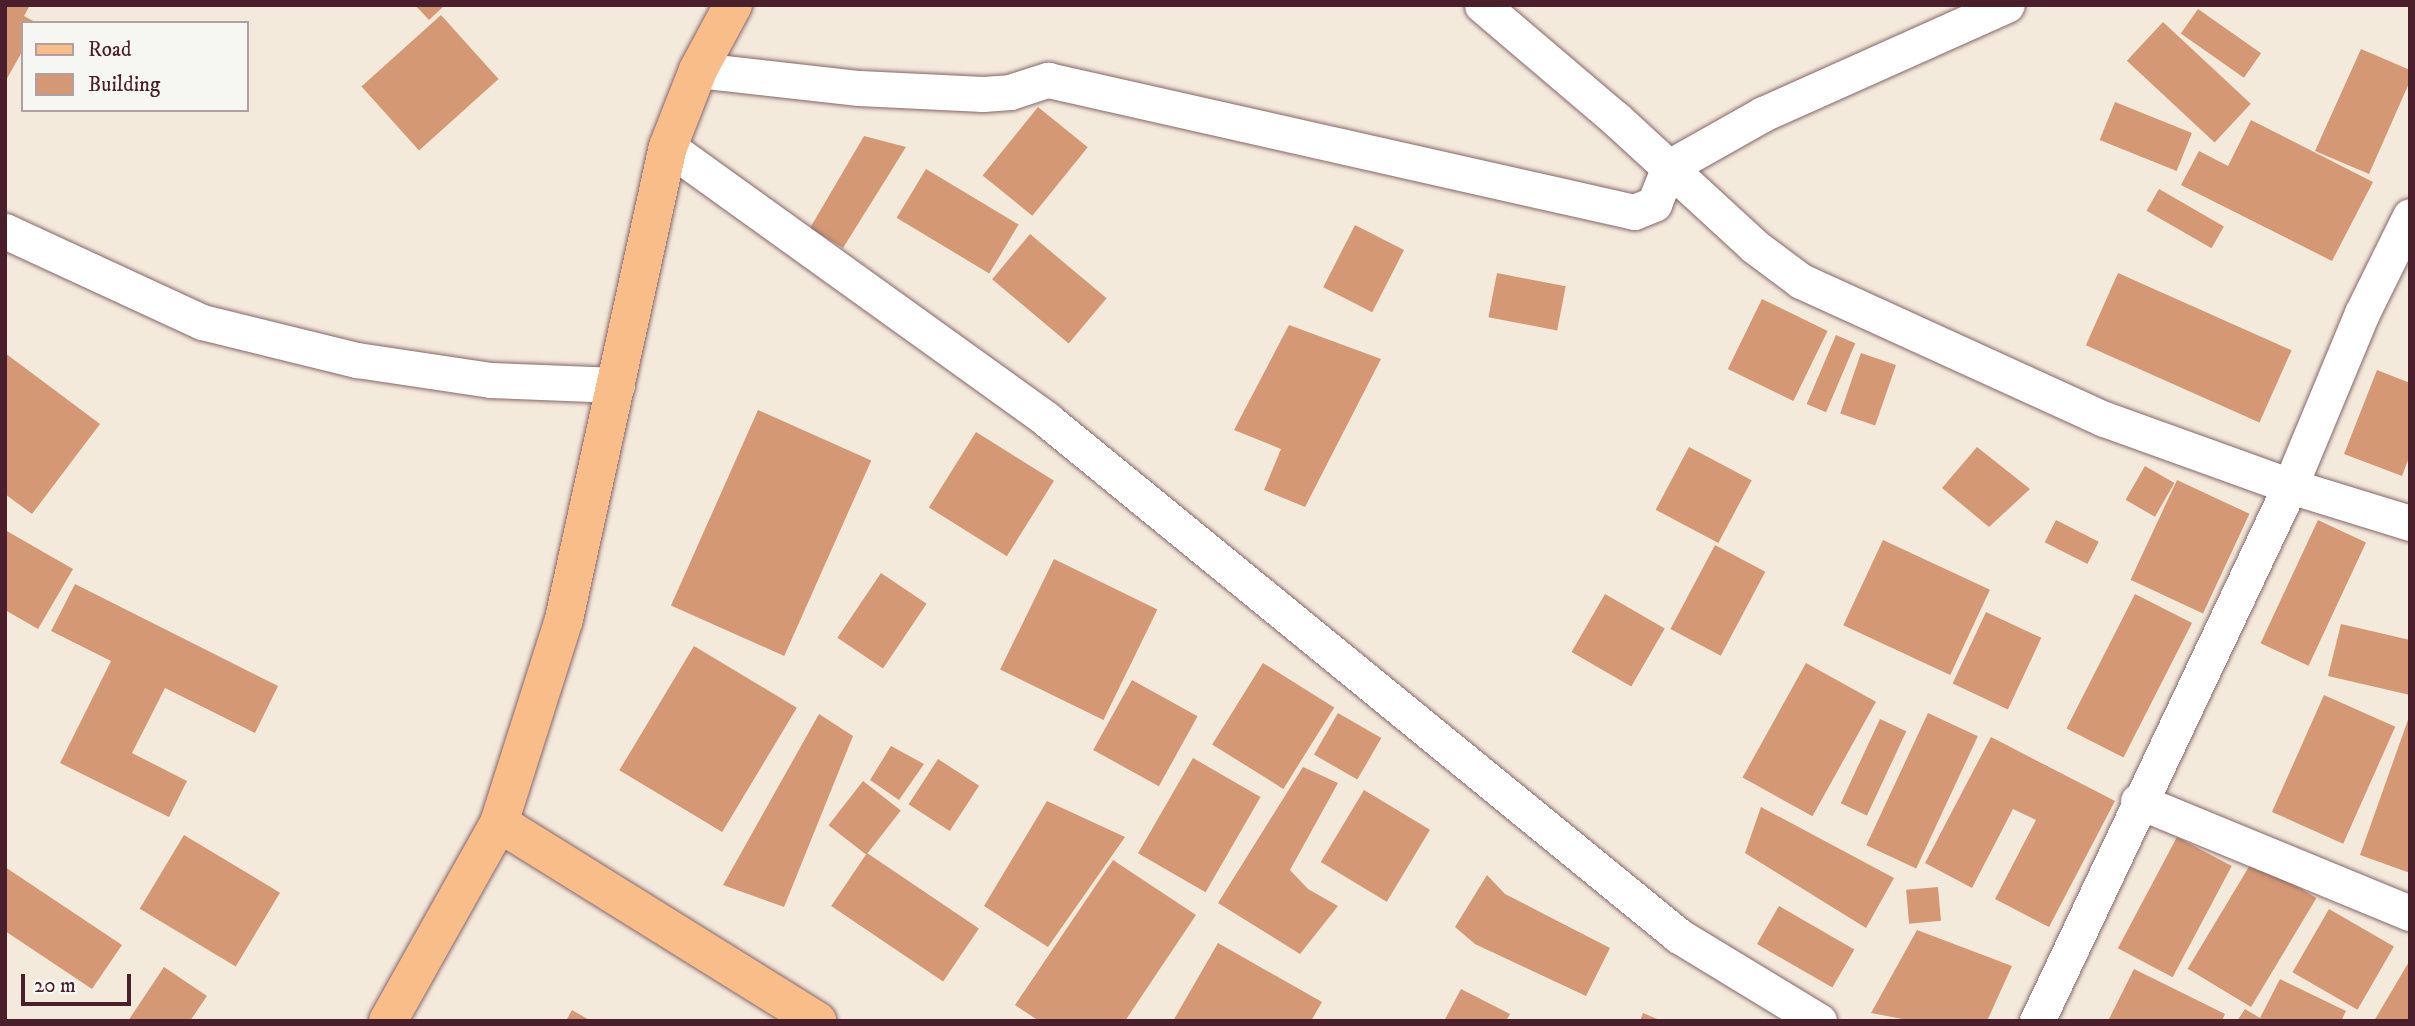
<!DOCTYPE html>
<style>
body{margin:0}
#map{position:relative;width:2415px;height:1026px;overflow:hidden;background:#f4eadb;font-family:"IM FELL DW Pica",serif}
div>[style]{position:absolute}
.building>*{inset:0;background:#d59874;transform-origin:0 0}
.roads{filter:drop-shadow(0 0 2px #866669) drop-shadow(0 0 2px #866669)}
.minor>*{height:35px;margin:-17.5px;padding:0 17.5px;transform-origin:17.5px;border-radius:17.5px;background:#fff}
.major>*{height:38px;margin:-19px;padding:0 19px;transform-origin:19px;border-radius:19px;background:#f8bd89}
.highway>*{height:38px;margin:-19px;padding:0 19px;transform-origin:19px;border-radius:19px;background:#f8bd89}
span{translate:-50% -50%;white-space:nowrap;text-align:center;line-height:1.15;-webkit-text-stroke:5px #f6f6f2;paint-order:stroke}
.frame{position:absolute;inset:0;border:7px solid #4a1f2b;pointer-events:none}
.legend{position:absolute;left:21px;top:21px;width:228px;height:91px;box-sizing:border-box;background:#f6f6f2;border:2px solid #b1a0a2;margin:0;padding:9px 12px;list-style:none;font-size:21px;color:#4a1f2b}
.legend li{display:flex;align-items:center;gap:14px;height:35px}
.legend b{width:35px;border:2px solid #b1a0a2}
.scale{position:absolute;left:21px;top:974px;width:110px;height:32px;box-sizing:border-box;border:4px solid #4a1f2b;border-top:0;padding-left:9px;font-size:21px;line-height:24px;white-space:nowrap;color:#4a1f2b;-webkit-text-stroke:5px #f6f6f2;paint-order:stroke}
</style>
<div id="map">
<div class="building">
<div style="clip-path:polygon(5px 5px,30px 5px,24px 16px,37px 23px,23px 23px,23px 50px,5px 82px)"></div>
<div style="clip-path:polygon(415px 5px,445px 5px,429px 20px)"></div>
<div style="left:2198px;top:9px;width:77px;height:30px;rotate:35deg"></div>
<div style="left:441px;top:15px;width:86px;height:107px;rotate:48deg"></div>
<div style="left:2163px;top:22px;width:120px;height:53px;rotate:43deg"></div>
<div style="clip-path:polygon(2361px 49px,2410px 70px,2410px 81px,2369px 174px,2315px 151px)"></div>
<div style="left:2115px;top:102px;width:83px;height:41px;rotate:22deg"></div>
<div style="left:1038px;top:107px;width:64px;height:88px;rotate:39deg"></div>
<div style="clip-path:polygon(2251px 120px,2373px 182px,2332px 261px,2181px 185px,2199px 151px,2228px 166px)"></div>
<div style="clip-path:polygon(864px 136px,906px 147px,843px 248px,810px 228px)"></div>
<div style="left:926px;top:169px;width:108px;height:57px;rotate:31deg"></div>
<div style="left:2159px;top:189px;width:75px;height:25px;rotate:30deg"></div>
<div style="left:1355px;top:225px;width:55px;height:70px;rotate:27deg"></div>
<div style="left:1030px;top:234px;width:100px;height:59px;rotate:40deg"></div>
<div style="left:1497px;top:273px;width:70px;height:45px;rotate:11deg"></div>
<div style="left:2118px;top:273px;width:190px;height:79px;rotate:24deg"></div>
<div style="left:1762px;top:299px;width:73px;height:78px;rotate:26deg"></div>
<div style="clip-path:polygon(1289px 325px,1381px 359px,1305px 507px,1264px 490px,1281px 449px,1234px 430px)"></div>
<div style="left:1836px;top:335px;width:21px;height:75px;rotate:23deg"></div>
<div style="clip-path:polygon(5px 353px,100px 424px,32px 514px,5px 494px)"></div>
<div style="left:1861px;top:353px;width:37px;height:64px;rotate:19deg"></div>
<div style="clip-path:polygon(2377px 370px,2410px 383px,2410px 455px,2402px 476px,2344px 454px)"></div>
<div style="left:758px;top:410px;width:124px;height:214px;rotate:24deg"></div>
<div style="left:976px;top:432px;width:92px;height:89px;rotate:32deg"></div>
<div style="left:1689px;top:447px;width:71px;height:71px;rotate:28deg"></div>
<div style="clip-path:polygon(1977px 447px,2030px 489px,1989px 527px,1942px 488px)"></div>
<div style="left:2145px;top:466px;width:34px;height:39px;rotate:30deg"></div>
<div style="left:2177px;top:480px;width:80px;height:110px;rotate:25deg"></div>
<div style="left:2056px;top:520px;width:48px;height:25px;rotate:27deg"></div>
<div style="left:2318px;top:520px;width:53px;height:136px;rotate:25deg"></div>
<div style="clip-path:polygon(5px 530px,73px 569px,38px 629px,5px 610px)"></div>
<div style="left:1883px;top:540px;width:118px;height:94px;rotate:25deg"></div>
<div style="left:1715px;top:545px;width:57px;height:95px;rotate:28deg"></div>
<div style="left:1054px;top:559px;width:115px;height:123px;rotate:26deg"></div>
<div style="left:881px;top:573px;width:55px;height:78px;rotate:34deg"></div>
<div style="clip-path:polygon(75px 584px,278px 686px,255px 733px,165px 688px,132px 753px,187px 781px,169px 817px,60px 763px,111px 661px,51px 631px)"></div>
<div style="left:1605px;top:594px;width:69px;height:67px;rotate:30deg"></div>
<div style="left:2135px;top:594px;width:64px;height:151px;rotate:27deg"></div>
<div style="left:1986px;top:612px;width:61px;height:79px;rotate:25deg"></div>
<div style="clip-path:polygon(2341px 624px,2410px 640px,2410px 695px,2328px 676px)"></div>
<div style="left:694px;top:646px;width:120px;height:145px;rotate:31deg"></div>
<div style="left:1263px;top:663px;width:84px;height:96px;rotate:32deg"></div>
<div style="left:1806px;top:663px;width:80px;height:131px;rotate:29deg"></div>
<div style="left:1132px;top:680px;width:75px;height:80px;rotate:29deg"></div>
<div style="left:2324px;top:695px;width:78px;height:128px;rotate:24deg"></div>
<div style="left:1338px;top:713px;width:50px;height:48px;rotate:30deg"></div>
<div style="left:1928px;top:713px;width:55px;height:146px;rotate:25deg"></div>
<div style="clip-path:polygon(819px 714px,853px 736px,784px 907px,723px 885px)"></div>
<div style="clip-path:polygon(2409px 717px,2410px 717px,2410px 873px,2360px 855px)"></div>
<div style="left:1880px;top:719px;width:29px;height:93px;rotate:25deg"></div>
<div style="clip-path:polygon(1991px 737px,2115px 801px,2049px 927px,1995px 899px,2036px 820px,2013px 809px,1972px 888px,1925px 863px)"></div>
<div style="clip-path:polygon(891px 746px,924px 764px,899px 800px,870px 780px)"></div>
<div style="left:1193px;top:758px;width:78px;height:110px;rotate:30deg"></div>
<div style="left:938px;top:759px;width:49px;height:54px;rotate:33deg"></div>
<div style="clip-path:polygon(1303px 767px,1338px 783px,1290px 870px,1308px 889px,1338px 906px,1300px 954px,1218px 903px)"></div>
<div style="left:863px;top:781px;width:48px;height:56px;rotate:38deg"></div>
<div style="left:1364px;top:790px;width:77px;height:84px;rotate:31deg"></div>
<div style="clip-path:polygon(1047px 801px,1125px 837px,1048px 947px,984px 906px)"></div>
<div style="clip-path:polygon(1761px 807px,1894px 878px,1866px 928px,1745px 853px)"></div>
<div style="left:184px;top:835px;width:112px;height:86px;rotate:31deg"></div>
<div style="left:2177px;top:837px;width:62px;height:126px;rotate:28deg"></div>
<div style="left:867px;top:853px;width:135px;height:64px;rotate:34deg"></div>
<div style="clip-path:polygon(1113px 860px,1196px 915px,1125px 1021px,1039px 1021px,1015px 1005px)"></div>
<div style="left:2253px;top:860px;width:74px;height:127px;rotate:31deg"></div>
<div style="clip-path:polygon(5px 867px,122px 945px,92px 989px,5px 931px)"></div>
<div style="clip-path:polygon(1487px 875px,1505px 894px,1610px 948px,1586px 996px,1475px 944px,1455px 927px)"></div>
<div style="left:1938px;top:887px;width:34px;height:32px;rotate:85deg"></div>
<div style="left:1779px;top:906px;width:87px;height:44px;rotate:30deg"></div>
<div style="left:2329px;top:909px;width:75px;height:73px;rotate:30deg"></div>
<div style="clip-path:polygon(1917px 930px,2012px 966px,1987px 1021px,1913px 1021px,1871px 1013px)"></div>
<div style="clip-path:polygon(1218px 943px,1322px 1002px,1311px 1021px,1173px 1021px)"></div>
<div style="clip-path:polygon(2410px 960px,2410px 1021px,2374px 1021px)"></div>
<div style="clip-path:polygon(164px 967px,207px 996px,190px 1021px,128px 1021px)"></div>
<div style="clip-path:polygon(2134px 969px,2225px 1014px,2222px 1021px,2108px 1021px)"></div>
<div style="clip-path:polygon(2280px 979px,2346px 1011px,2341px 1021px,2237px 1021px,2245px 1009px,2260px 1018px)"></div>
<div style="clip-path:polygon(1461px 989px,1510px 1014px,1506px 1021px,1444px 1021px)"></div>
<div style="clip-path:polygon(572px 1010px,591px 1021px,566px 1021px)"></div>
<div style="clip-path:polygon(1643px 1013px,1662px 1021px,1640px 1021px)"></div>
</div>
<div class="roads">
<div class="minor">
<div style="left:1482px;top:5px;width:175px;rotate:40.4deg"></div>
<div style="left:1615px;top:118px;width:189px;rotate:42.6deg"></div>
<div style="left:1754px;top:246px;width:59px;rotate:36.7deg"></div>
<div style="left:1801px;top:281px;width:333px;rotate:24.5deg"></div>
<div style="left:2104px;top:419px;width:198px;rotate:19.8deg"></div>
<div style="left:2290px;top:486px;width:126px;rotate:17.1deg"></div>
<div style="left:698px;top:70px;width:162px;rotate:6.4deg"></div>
<div style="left:859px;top:88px;width:124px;rotate:2.8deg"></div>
<div style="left:983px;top:94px;width:27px;rotate:-4deg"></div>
<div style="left:1010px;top:92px;width:40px;rotate:-18deg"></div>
<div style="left:1048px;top:80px;width:601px;rotate:12.69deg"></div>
<div style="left:1634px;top:212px;width:22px;rotate:-22deg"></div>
<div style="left:1654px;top:204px;width:40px;rotate:-68deg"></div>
<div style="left:1669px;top:167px;width:108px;rotate:-29.4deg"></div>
<div style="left:1763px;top:114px;width:267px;rotate:-24.1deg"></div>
<div style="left:668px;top:147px;width:466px;rotate:35.7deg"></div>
<div style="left:1046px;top:419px;width:817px;rotate:39.24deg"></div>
<div style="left:1679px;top:936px;width:164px;rotate:31.3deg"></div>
<div style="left:5px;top:231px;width:217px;rotate:24.8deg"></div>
<div style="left:202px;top:322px;width:160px;rotate:13.8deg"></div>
<div style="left:357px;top:360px;width:135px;rotate:8.5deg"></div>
<div style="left:491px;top:380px;width:126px;rotate:2.3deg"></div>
<div style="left:2138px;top:801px;width:294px;rotate:22.4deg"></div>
<div style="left:2037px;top:1021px;width:592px;rotate:-64.69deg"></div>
<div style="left:2290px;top:486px;width:187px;rotate:-67.4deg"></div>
<div style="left:2362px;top:313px;width:108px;rotate:-63.7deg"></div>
</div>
<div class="major">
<div style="left:499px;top:823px;width:214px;rotate:-72.3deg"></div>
<div style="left:564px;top:619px;width:483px;rotate:-77.6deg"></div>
<div style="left:668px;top:147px;width:83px;rotate:-68.7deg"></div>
<div style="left:698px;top:70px;width:74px;rotate:-61.7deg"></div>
</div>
<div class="highway">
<div style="left:388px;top:1021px;width:227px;rotate:-60.7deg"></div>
<div style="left:499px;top:823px;width:375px;rotate:31.9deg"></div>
</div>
</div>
<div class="frame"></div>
<ul class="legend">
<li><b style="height:9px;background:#f8bd89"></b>Road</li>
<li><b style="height:19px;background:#d59874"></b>Building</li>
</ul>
<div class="scale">20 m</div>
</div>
